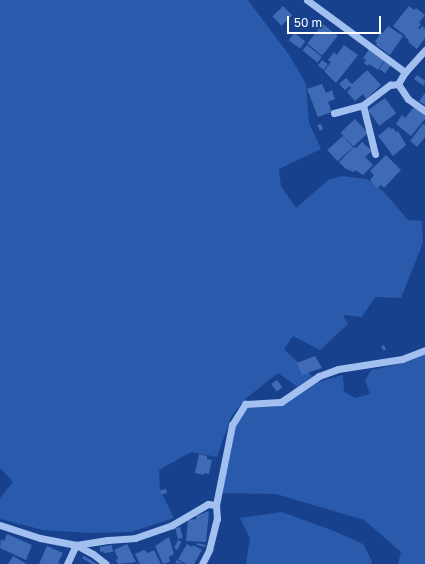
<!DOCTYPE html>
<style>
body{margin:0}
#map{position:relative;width:425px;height:564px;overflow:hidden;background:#17418d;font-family:"Golos Text",sans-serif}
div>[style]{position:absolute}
.green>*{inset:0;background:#295aab}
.building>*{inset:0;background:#3f6bb6;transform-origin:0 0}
.minor>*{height:7px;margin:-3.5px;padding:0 3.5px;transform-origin:3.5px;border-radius:3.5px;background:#a1bfef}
span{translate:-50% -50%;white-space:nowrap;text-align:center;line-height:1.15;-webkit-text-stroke:4px #17418d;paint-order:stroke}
.scale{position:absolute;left:287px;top:16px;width:94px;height:18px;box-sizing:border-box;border:2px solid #fff;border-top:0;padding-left:5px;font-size:12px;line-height:14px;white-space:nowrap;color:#fff;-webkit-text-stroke:3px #17418d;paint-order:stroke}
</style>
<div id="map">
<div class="green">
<div style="clip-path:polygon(0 0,248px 0,290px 56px,306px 84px,309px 123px,321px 149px,279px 169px,281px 186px,296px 208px,328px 180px,342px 176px,367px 179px,383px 191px,408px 220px,422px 221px,423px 243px,401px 298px,375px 297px,362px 317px,343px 315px,348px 324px,320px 350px,293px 336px,284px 349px,312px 376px,298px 387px,278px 373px,244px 400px,231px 417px,217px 457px,191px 452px,159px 470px,160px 490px,174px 518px,131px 532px,89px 533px,43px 530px,0 519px,0 498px,13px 482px,0 468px)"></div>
<div style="clip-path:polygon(425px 354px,425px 564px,398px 564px,401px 552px,364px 520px,276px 494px,221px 493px,234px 429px,246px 408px,279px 406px,318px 382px,343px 375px,344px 392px,355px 398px,370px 394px,365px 381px,371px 370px,400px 364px)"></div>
<div style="clip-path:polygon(282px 512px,334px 531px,363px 544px,372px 561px,371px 564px,246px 564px,250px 538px,240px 518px)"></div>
</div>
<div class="building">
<div style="left:283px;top:6px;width:13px;height:15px;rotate:45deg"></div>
<div style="clip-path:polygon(409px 6px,414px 10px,416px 8px,425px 15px,419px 23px,421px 24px,418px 28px,420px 29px,422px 26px,425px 29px,425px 38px,417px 49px,408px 42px,409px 40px,405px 37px,406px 36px,393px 26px)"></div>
<div style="left:323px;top:24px;width:19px;height:25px;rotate:39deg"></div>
<div style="clip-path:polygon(388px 26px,403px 36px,390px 55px,376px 45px,377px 43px,375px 42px,381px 32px,383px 33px)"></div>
<div style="left:294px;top:33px;width:14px;height:9px;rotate:36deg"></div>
<div style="left:307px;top:45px;width:19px;height:7px;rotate:39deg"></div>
<div style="clip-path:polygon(344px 45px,358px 55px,336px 83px,324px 71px,331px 62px,328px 60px,334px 52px,337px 55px)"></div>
<div style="clip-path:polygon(370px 48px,385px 60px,378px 70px,369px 64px,368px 66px,364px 63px,366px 60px,363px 58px)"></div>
<div style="left:322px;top:60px;width:7px;height:7px;rotate:34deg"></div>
<div style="left:385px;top:61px;width:7px;height:10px;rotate:34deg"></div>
<div style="clip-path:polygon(367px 70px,381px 85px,366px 99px,363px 94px,355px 101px,347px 92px,351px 88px,350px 86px,345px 90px,339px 84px,346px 78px,352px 84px)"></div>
<div style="clip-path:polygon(417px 75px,425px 81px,424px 86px,414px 79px)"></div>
<div style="clip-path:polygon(322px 84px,326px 93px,332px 90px,335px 99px,328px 102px,332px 112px,318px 117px,307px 89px)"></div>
<div style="clip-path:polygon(425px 93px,425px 105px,419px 101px)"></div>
<div style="left:385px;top:98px;width:19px;height:21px;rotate:54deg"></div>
<div style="clip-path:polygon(414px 107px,425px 115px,425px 119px,411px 136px,396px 124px,402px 115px,405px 118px)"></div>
<div style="left:355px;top:119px;width:19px;height:20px;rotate:47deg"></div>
<div style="clip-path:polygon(321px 124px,323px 129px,320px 131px,317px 125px)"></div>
<div style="clip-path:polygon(423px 124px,425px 125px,425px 137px,417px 147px,410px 141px)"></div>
<div style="clip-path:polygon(389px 127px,391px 129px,393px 128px,396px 132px,398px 131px,406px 145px,393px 156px,378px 136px)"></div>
<div style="left:343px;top:136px;width:15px;height:21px;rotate:48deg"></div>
<div style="clip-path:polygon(362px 142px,372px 151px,365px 157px,373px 165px,363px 175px,355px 170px,354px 172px,346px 169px,339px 162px,354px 147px,356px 148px)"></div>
<div style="clip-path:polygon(386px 155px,401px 170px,384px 188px,381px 185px,377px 188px,370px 180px,374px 175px,370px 171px)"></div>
<div style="clip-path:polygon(384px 345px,386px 349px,384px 351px,381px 346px)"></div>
<div style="clip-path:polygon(315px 356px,322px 368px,302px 375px,297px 363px)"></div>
<div style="left:277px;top:380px;width:9px;height:7px;rotate:54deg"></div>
<div style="clip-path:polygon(199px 454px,207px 456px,207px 459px,212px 460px,209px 474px,204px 473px,204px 475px,195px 473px)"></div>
<div style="left:166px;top:489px;width:4px;height:6px;rotate:76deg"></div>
<div style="clip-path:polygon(209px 511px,206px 542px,186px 541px,188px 520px,196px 519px,196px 516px)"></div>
<div style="left:180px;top:527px;width:11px;height:5px;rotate:75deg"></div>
<div style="clip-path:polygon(7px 534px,32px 545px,26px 560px,0 548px,1px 539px,4px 541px)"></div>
<div style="clip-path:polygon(169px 537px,174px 554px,169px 557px,170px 562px,163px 564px,155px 546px)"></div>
<div style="left:178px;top:540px;width:4px;height:9px;rotate:27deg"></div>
<div style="left:197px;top:543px;width:9px;height:2px;rotate:13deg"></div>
<div style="clip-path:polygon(127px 544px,136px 562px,118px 564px,116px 560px,118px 558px,114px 550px)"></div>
<div style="clip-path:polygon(187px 544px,192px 547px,193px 545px,202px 550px,194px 564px,186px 564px,178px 559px)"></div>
<div style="clip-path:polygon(112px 545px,113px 552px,104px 553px,103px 551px,100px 552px,100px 547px)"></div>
<div style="clip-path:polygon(47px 546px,63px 553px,58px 563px,61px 564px,39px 564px)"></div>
<div style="clip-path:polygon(144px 550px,148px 553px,154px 550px,161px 564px,140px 564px,135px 554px)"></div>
<div style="clip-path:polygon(13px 556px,27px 564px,8px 564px)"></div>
<div style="clip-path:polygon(84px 556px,97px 564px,92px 564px,82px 558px)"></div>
<div style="clip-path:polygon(177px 560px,184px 564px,175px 563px)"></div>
</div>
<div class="minor">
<div style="left:307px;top:0;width:122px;rotate:36.3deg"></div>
<div style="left:425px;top:50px;width:30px;rotate:132deg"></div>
<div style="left:405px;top:72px;width:14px;rotate:120deg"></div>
<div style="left:398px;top:84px;width:18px;rotate:56deg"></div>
<div style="left:408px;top:99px;width:21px;rotate:35deg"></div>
<div style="left:334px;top:113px;width:30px;rotate:-15deg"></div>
<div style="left:375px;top:154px;width:50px;rotate:-103.8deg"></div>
<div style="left:363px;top:105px;width:34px;rotate:-37deg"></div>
<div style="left:390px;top:85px;width:8px;rotate:-7deg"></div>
<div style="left:0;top:525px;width:42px;rotate:18deg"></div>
<div style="left:40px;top:538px;width:37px;rotate:11deg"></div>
<div style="left:76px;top:545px;width:19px;rotate:28deg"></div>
<div style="left:93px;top:554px;width:16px;rotate:38deg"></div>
<div style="left:67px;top:564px;width:21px;rotate:-65deg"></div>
<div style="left:76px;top:545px;width:32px;rotate:-9deg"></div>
<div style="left:108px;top:540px;width:27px;rotate:-4deg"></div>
<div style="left:135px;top:538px;width:39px;rotate:-19deg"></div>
<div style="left:172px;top:525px;width:42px;rotate:-30.3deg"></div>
<div style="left:208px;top:504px;width:8px;rotate:7deg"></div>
<div style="left:202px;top:564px;width:16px;rotate:-63deg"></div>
<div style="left:209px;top:550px;width:32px;rotate:-76deg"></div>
<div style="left:217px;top:519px;width:14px;rotate:-94deg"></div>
<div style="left:216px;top:505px;width:82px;rotate:-78.7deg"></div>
<div style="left:232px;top:425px;width:25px;rotate:-58deg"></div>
<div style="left:245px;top:404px;width:36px;rotate:-3deg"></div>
<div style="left:281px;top:402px;width:46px;rotate:-34.4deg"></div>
<div style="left:319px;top:376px;width:20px;rotate:-20deg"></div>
<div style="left:338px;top:369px;width:65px;rotate:-8.9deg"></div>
<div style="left:402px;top:359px;width:25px;rotate:-21deg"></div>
</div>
<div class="scale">50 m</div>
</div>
